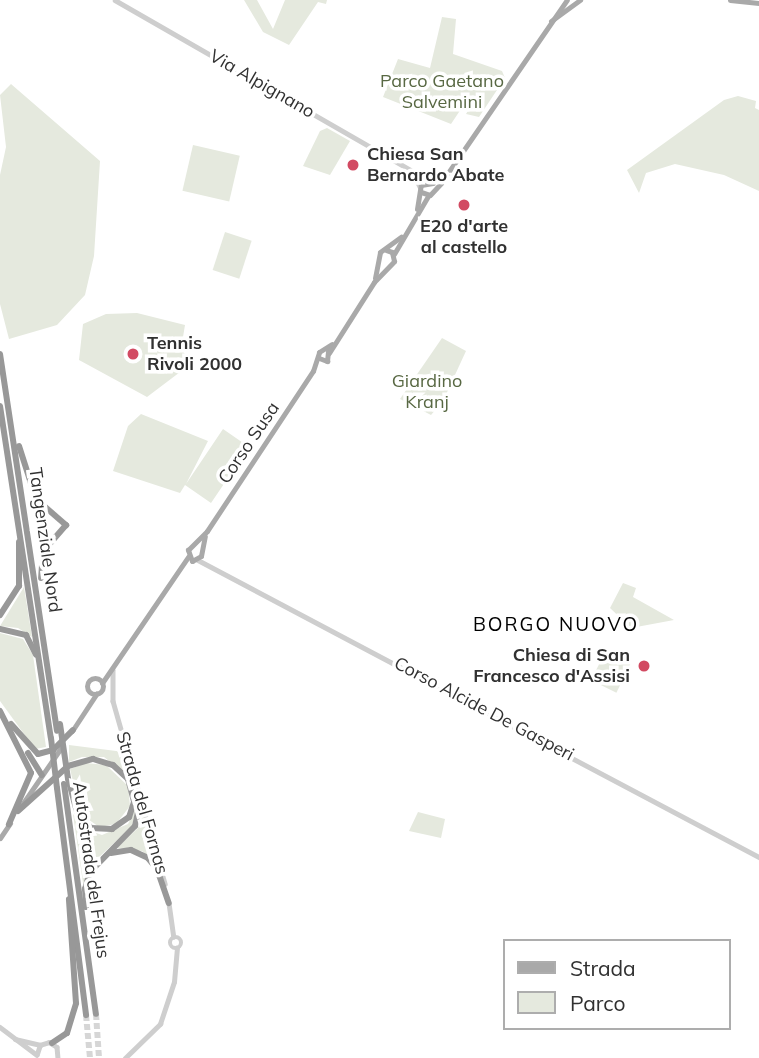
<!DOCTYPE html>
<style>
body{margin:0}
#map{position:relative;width:759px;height:1058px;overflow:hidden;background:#fff;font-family:Mulish,sans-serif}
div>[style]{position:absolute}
.green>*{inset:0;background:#e5e9de;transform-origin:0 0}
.highway-tunnel>*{height:6px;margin-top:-3px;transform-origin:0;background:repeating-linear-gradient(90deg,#d6d6d6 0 6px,transparent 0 9px)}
.minor>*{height:4.5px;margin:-2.25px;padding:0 2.25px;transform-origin:2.25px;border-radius:2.25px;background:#cecece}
.minor>.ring{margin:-2.25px;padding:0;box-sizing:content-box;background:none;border:4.5px solid #cecece;border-radius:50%}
.major>*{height:5px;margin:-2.5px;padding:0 2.5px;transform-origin:2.5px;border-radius:2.5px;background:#a9a9a9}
.major>.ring{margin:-2.5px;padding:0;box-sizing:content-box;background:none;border:5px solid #a9a9a9;border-radius:50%}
.highway>*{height:6px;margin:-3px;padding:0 3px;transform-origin:3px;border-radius:3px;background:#989898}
.highway-bridge>*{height:6px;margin:-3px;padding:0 3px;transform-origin:3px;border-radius:3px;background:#989898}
.dots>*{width:19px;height:19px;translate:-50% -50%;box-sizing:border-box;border:4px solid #fff;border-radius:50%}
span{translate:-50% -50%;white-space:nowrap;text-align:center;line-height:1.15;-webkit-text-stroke:7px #fff;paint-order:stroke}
.park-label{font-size:18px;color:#586843}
.street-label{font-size:18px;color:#313131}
.poi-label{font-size:18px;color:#313131;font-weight:700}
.left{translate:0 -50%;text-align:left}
.right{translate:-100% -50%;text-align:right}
.neighbourhood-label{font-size:19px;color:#000;letter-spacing:2px}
.legend{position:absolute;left:503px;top:939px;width:228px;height:91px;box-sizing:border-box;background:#fff;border:2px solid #adadad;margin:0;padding:9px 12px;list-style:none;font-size:21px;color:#313131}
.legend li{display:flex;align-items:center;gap:14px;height:35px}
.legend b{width:35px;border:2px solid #adadad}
</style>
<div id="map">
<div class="green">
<div style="clip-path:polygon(244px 0,257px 0,273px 29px,285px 0,327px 0,326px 4px,318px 2px,289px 45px,263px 32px)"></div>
<div style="clip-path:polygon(442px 17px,456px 19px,453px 54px,502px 71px,505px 78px,479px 117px,466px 114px,469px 109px,465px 103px,451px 124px,383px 97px,398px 59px,430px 68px)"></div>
<div style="clip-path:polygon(11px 84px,100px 161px,94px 256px,85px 295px,57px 325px,9px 339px,0 304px,0 175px,6px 147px,0 95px)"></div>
<div style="clip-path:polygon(738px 96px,756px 101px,755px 108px,759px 110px,759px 191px,724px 175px,675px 164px,646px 173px,639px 193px,627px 170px,724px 100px)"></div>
<div style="clip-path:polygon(327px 128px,350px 141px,330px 175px,303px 166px,320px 131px)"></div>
<div style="left:193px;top:145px;width:48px;height:47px;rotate:13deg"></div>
<div style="left:225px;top:232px;width:28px;height:40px;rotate:18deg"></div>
<div style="clip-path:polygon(137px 313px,185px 325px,181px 349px,192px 363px,147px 397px,79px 360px,83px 324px,106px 314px)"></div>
<div style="clip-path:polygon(442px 338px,466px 351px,443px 401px,431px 415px,400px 399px)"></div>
<div style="clip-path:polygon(141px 414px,208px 441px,186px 484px,223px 429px,249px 447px,211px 503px,185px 485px,180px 493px,113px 471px,128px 426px)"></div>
<div style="clip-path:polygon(623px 583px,636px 588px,633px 597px,674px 620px,631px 628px,610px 608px)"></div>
<div style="clip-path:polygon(24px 587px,32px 637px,18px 628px,0 626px)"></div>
<div style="clip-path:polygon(0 633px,23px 639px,33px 655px,46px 747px,35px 749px,0 701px)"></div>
<div style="left:607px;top:648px;width:28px;height:36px;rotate:26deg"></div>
<div style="clip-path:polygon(69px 745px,124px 752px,132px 779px,104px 757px,82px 757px,69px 762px)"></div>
<div style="clip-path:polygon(86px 763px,106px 765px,128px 786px,130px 806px,116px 824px,99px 827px,81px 814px,70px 769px)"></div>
<div style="clip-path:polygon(136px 808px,132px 826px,96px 860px,83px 883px,73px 814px,85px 829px,102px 835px,128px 824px)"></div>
<div style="clip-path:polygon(418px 812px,445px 819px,441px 838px,409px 831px)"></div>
<div style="clip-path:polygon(144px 813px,156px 863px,142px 851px,117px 848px,138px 828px)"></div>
</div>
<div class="highway-tunnel">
<div style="left:96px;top:1014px;width:44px;rotate:86.1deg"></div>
<div style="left:86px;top:1015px;width:43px;rotate:84.7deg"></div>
</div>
<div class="minor">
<div style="left:115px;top:0;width:363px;rotate:29.9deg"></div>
<div style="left:412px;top:171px;width:18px;rotate:63deg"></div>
<div style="left:198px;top:560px;width:635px;rotate:27.9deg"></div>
<div style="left:113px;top:670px;width:31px;rotate:90deg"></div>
<div style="left:113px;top:701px;width:190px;rotate:74.1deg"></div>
<div style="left:169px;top:903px;width:34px;rotate:82deg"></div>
<div class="ring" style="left:170px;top:937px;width:7.5px;height:7.5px"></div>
<div style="left:0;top:1027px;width:46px;rotate:37.1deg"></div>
<div style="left:15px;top:1039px;width:26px;rotate:13deg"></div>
<div style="left:37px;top:1054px;width:9px;rotate:-72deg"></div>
<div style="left:40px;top:1045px;width:9px;rotate:-18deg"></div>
<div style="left:49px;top:1042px;width:9px;rotate:32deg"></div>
<div style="left:57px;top:1047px;width:11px;rotate:85deg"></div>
<div style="left:125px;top:1058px;width:49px;rotate:-44.2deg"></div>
<div style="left:160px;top:1024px;width:44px;rotate:-71.6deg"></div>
<div style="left:174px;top:982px;width:34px;rotate:-85deg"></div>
</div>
<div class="major">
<div style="left:730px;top:0;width:29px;rotate:6deg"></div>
<div style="left:551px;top:21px;width:36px;rotate:-36deg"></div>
<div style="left:421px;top:192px;width:9px;rotate:18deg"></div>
<div style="left:430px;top:195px;width:16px;rotate:-47deg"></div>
<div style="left:441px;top:183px;width:222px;rotate:-55.5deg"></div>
<div style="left:417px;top:209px;width:24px;rotate:-81deg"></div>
<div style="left:421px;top:185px;width:12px;rotate:-9deg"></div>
<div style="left:394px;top:254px;width:67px;rotate:-59.6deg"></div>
<div style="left:375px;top:278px;width:26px;rotate:-79deg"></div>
<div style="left:380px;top:252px;width:26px;rotate:-36deg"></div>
<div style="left:329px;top:353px;width:84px;rotate:-57.6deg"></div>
<div style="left:374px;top:282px;width:29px;rotate:-46deg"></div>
<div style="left:394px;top:261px;width:9px;rotate:-103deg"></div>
<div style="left:392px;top:252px;width:6px;rotate:-162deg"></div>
<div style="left:319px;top:358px;width:9px;rotate:21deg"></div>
<div style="left:327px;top:361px;width:10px;rotate:-84deg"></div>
<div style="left:192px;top:561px;width:12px;rotate:-110deg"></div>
<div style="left:188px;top:550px;width:27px;rotate:-45deg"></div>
<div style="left:207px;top:531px;width:192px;rotate:-56.5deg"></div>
<div style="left:313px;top:371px;width:20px;rotate:-72deg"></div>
<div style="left:319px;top:352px;width:15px;rotate:-32deg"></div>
<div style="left:192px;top:561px;width:10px;rotate:-29deg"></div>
<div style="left:201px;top:556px;width:20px;rotate:-79deg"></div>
<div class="ring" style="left:87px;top:678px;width:11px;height:11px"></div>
<div style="left:102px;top:683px;width:153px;rotate:-55.7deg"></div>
<div style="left:72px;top:731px;width:45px;rotate:-56.7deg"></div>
<div style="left:21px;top:806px;width:74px;rotate:-55.5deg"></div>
<div style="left:0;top:838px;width:18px;rotate:-56deg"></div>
</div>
<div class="highway">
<div style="left:0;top:354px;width:381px;rotate:81.4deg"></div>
<div style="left:0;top:406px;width:336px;rotate:81.3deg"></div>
<div style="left:19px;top:446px;width:56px;rotate:72.2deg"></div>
<div style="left:36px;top:499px;width:40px;rotate:41deg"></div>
<div style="left:66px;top:525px;width:35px;rotate:131deg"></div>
<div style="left:43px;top:551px;width:27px;rotate:94deg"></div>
<div style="left:0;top:615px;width:35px;rotate:-57deg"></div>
<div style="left:19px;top:586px;width:44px;rotate:-90deg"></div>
<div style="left:0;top:629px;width:27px;rotate:13deg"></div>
<div style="left:26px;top:635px;width:22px;rotate:63deg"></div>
<div style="left:0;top:711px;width:69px;rotate:63.4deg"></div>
<div style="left:31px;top:773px;width:56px;rotate:113.3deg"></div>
<div style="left:11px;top:724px;width:40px;rotate:48deg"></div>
<div style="left:38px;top:754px;width:16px;rotate:-15deg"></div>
<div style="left:53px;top:750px;width:28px;rotate:-45deg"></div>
<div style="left:28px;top:753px;width:26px;rotate:58deg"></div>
<div style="left:64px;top:784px;width:232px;rotate:82.1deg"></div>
<div style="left:57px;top:788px;width:229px;rotate:82.7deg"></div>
<div style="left:18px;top:811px;width:67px;rotate:-42deg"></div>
<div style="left:68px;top:766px;width:26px;rotate:-16deg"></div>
<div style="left:93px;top:759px;width:21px;rotate:17deg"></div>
<div style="left:113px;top:765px;width:21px;rotate:43deg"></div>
<div style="left:128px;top:779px;width:24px;rotate:75deg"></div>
<div style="left:134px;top:802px;width:16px;rotate:108deg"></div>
<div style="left:129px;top:817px;width:21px;rotate:145deg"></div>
<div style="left:112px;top:829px;width:21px;rotate:-177deg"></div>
<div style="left:91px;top:828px;width:21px;rotate:-131deg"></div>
<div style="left:77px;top:812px;width:34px;rotate:-105deg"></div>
<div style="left:111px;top:853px;width:20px;rotate:-9deg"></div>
<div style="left:131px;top:850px;width:19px;rotate:25deg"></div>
<div style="left:148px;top:858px;width:14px;rotate:51deg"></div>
<div style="left:157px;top:869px;width:36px;rotate:71deg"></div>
<div style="left:86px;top:907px;width:18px;rotate:-93deg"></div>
<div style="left:85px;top:889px;width:18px;rotate:-74deg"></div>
<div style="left:90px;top:872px;width:64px;rotate:-45.6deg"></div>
<div style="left:135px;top:826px;width:30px;rotate:-78deg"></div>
<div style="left:52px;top:1043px;width:18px;rotate:-34deg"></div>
<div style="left:67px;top:1033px;width:31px;rotate:-73deg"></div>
<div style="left:76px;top:1003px;width:104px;rotate:-93.9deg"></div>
</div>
<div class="highway-bridge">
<div style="left:60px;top:724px;width:56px;rotate:81.7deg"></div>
<div style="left:51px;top:738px;width:50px;rotate:83.2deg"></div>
</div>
<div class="dots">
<div style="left:353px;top:165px;background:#d24a62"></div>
<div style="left:464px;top:205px;background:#d24a62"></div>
<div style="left:133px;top:354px;background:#d24a62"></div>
<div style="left:644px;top:666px;background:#d24a62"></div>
</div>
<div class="park-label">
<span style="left:442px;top:92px">Parco Gaetano<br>Salvemini</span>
<span style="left:427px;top:392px">Giardino<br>Kranj</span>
</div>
<div class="street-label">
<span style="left:262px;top:84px;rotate:30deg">Via Alpignano</span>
<span style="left:249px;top:443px;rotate:-56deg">Corso Susa</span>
<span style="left:45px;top:540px;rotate:82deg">Tangenziale Nord</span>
<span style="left:484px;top:709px;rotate:28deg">Corso Alcide De Gasperi</span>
<span style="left:142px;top:803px;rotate:74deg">Strada del Fornas</span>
<span style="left:91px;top:870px;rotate:82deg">Autostrada del Frejus</span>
</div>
<div class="poi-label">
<span class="left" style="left:367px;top:165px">Chiesa San<br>Bernardo Abate</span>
<span style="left:464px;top:237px">E20 d'arte<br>al castello</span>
<span class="left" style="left:147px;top:354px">Tennis<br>Rivoli 2000</span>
<span class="right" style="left:630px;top:666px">Chiesa di San<br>Francesco d'Assisi</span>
</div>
<div class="neighbourhood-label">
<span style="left:556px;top:625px">BORGO NUOVO</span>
</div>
<ul class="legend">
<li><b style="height:9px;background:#a9a9a9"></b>Strada</li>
<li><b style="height:19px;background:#e5e9de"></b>Parco</li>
</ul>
</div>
